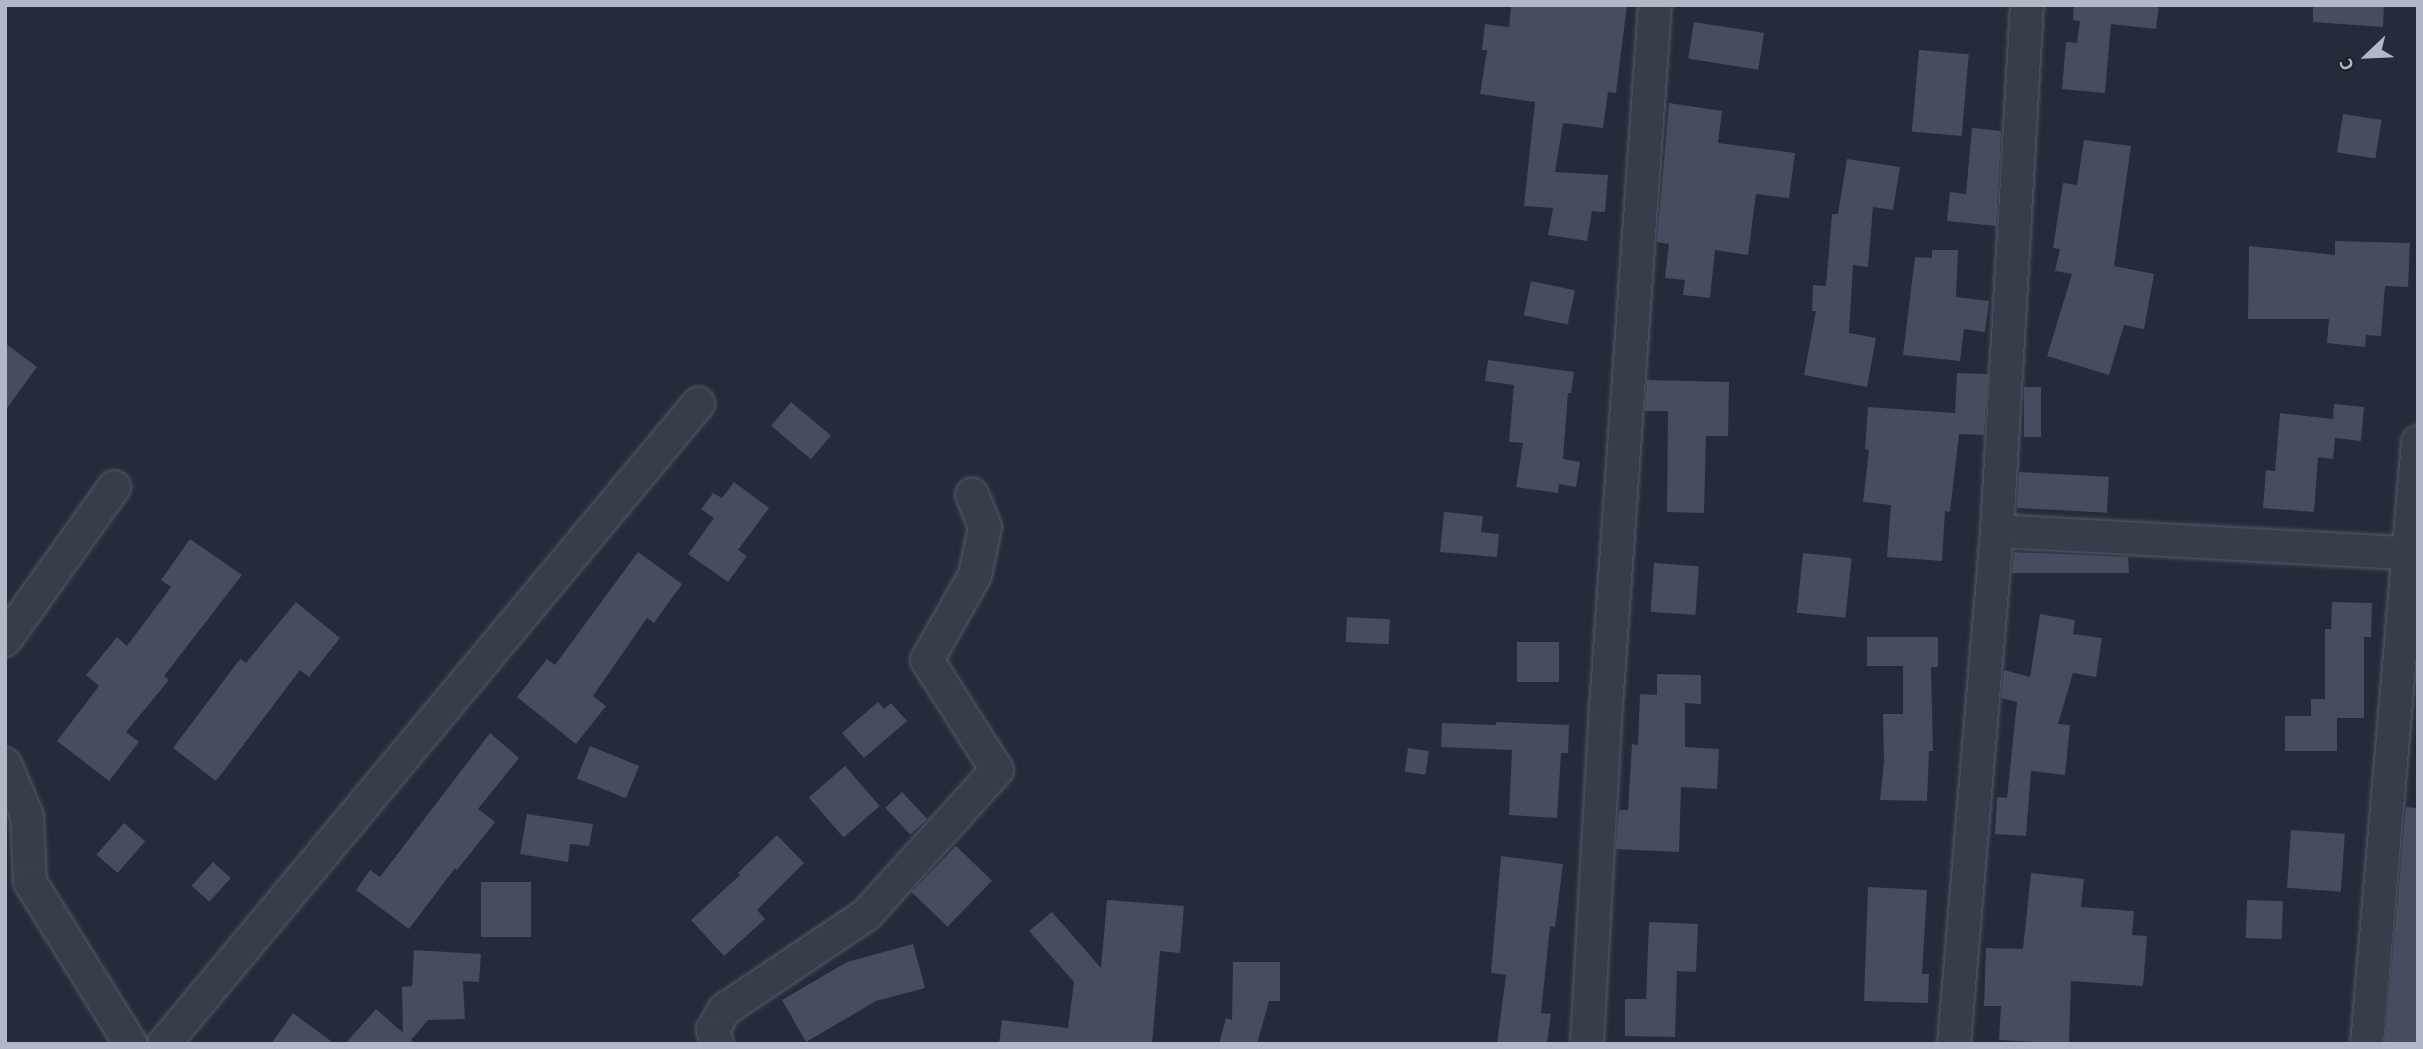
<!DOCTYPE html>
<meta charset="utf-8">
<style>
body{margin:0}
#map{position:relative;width:2423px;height:1049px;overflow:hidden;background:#242c3a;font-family:"Alegreya Sans",sans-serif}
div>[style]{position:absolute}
.building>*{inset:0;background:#454d5e;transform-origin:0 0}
.roads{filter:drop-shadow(0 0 2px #555c68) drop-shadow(0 0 2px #555c68)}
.minor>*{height:32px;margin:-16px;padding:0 16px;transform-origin:16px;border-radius:16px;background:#373e4a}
span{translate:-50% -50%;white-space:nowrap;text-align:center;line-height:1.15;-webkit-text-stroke:5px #1c232f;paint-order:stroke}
.frame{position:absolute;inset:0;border:7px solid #b2b9c6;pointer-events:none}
.north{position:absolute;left:2332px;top:21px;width:70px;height:70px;-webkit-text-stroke:5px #1c232f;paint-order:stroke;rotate:247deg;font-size:19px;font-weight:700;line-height:28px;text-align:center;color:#b2b9c6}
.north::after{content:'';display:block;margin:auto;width:24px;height:32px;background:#b2b9c6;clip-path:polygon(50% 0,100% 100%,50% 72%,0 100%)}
</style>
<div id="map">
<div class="building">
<div style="clip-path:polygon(1511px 5px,1627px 5px,1616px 93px,1608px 92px,1603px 128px,1563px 123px,1555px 172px,1608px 175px,1605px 212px,1592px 211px,1587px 241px,1548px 235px,1553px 208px,1524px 206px,1535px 102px,1480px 94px,1487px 50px,1482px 50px,1485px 24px,1509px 27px)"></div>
<div style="clip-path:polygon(2074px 5px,2159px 5px,2156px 29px,2111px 24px,2105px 93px,2062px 89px,2066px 42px,2077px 43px,2080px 21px,2073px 20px)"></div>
<div style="clip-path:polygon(2313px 5px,2384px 5px,2383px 27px,2313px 22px)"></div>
<div style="left:1694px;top:22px;width:71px;height:37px;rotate:9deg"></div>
<div style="left:1919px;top:50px;width:50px;height:82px;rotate:5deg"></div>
<div style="clip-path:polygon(1669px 103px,1722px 111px,1718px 143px,1795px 153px,1789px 198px,1756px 194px,1748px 255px,1715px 250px,1710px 298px,1683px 295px,1685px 280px,1665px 278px,1669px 244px,1657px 242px)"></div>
<div style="left:2343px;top:114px;width:39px;height:39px;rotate:9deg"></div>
<div style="clip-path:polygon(1972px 128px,2001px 131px,1996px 226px,1947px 221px,1950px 192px,1966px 194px)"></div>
<div style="clip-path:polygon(2084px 140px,2131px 146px,2114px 266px,2154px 274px,2144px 329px,2124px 325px,2109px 375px,2047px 356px,2072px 274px,2055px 271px,2060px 249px,2053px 248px,2063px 183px,2077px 185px)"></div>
<div style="clip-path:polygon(1847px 159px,1900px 167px,1893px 210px,1873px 207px,1868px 267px,1853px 265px,1849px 333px,1876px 338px,1867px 387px,1804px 375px,1816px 311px,1812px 311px,1813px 285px,1826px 286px,1832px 214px,1838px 214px)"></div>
<div style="clip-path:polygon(2335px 241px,2410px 243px,2408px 287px,2385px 286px,2381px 336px,2366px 335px,2365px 347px,2327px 343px,2329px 319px,2248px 319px,2249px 246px,2335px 255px)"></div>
<div style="clip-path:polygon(1932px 250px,1958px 250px,1956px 297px,1989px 301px,1985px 332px,1964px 329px,1960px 361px,1903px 355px,1915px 257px,1932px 258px)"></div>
<div style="left:1531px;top:281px;width:45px;height:35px;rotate:12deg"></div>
<div style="clip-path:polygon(5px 343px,37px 367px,5px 411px)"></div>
<div style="clip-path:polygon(1488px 360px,1574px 372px,1571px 393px,1568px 393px,1563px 459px,1580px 462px,1576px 487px,1559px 484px,1558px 493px,1516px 487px,1523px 443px,1509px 442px,1514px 385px,1485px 381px)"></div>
<div style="clip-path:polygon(1957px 373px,1988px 374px,1984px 435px,1959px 434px,1950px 512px,1945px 511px,1942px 561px,1887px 557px,1891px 505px,1863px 502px,1869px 450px,1865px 449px,1868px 407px,1955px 413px)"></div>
<div style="clip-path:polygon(1647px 380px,1729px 382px,1728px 436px,1706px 436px,1704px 513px,1667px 512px,1668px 411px,1645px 411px)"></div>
<div style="left:2024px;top:387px;width:17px;height:50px"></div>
<div style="left:791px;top:402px;width:52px;height:31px;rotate:40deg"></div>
<div style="clip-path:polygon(2334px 404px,2364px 407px,2361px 441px,2335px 438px,2333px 459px,2318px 457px,2314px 512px,2263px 508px,2266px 470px,2275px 471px,2280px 413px,2333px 419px)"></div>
<div style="left:2019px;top:472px;width:90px;height:36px;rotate:3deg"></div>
<div style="clip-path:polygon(734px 482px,769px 508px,738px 550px,747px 556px,728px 582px,688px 554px,714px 518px,701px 509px,713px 493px,722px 498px)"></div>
<div style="clip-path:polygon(1444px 512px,1483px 516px,1481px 532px,1499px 534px,1497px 557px,1440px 552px)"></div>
<div style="clip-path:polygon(190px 539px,242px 575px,164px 676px,169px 680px,126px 732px,139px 742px,109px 781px,57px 741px,99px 686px,86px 675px,117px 637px,127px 646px,171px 587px,161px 580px)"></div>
<div style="clip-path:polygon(638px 552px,682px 584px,654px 623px,647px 618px,593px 696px,606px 706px,576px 744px,517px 697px,547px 659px,555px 665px)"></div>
<div style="clip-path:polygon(2014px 552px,2128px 557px,2129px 573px,2012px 573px)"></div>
<div style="left:1803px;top:553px;width:49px;height:60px;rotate:6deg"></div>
<div style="left:1654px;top:563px;width:45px;height:49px;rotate:4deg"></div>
<div style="clip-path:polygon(296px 602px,340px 638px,309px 677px,300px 670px,216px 781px,173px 748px,240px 659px,246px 663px)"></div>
<div style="clip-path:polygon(2332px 602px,2372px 603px,2371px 637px,2364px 637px,2364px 718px,2337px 718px,2337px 751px,2285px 751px,2285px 716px,2311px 716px,2311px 699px,2325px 699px,2325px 629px,2331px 629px)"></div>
<div style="clip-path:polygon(2040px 614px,2075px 620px,2073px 634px,2102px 638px,2096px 677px,2073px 673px,2058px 724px,2070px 725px,2065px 775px,2031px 771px,2026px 836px,1995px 834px,1997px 797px,2007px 798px,2017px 702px,2001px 698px,2004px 670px,2030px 677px)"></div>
<div style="left:1347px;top:617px;width:43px;height:25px;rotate:3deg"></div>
<div style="clip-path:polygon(1867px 637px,1938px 637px,1938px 667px,1931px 667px,1933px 751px,1929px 751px,1927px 801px,1880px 800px,1884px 762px,1883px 714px,1903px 714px,1903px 666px,1867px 666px)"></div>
<div style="left:1517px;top:642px;width:42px;height:40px"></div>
<div style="clip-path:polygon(1657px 674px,1701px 675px,1701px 704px,1685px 703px,1685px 747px,1719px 749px,1717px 789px,1681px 787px,1679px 852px,1616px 849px,1619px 810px,1628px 810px,1632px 744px,1638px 745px,1640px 694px,1657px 695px)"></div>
<div style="clip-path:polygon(878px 702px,884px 709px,891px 703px,907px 721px,864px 758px,842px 733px)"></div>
<div style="clip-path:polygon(1496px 722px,1569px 725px,1568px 753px,1561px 753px,1557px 818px,1509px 815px,1512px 750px,1441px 747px,1442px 723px,1496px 725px)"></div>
<div style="clip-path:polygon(490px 733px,519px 758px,478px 809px,495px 822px,457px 870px,455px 868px,409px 929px,356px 890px,370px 870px,380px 877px)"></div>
<div style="left:590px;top:746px;width:53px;height:35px;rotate:22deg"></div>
<div style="left:1408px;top:748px;width:21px;height:24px;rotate:8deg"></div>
<div style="left:845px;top:766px;width:53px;height:48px;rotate:49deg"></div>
<div style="left:902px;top:792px;width:37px;height:23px;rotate:47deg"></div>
<div style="clip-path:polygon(2406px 807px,2418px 808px,2418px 1044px,2385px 1044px)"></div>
<div style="clip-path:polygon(527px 814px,593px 824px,589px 846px,570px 844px,568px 862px,520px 854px)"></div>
<div style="left:124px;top:823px;width:28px;height:42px;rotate:41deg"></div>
<div style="left:2291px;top:830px;width:54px;height:58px;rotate:4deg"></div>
<div style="clip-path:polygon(777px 835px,804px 863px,757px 910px,765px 919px,724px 956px,691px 920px,740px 875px,738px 873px)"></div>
<div style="left:956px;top:846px;width:50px;height:64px;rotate:44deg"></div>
<div style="clip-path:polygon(1501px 856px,1563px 864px,1555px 927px,1550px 926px,1541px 1013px,1551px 1014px,1547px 1044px,1497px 1044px,1506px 975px,1491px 973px)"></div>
<div style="left:213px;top:862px;width:24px;height:32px;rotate:42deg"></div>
<div style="clip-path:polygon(2031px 873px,2084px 879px,2081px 907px,2134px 911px,2132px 935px,2147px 936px,2143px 986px,2071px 981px,2069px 1044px,1999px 1040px,2001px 1006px,1984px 1006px,1986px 948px,2023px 949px)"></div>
<div style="left:481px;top:882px;width:50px;height:55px"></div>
<div style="clip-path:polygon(1868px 887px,1927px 890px,1922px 974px,1929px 974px,1928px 1003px,1864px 1001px)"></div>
<div style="clip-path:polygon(1107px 900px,1184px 906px,1180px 953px,1160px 951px,1152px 1044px,999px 1044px,1002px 1020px,1068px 1028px,1074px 982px,1029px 931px,1052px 912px,1101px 968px)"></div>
<div style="left:2247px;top:900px;width:36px;height:38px;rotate:2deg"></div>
<div style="clip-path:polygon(1649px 922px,1698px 924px,1696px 972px,1677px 971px,1675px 1037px,1625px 1036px,1625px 999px,1646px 999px)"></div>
<div style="clip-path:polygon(913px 944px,925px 988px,876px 1001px,806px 1042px,782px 1000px,847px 962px)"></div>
<div style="clip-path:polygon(414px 950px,481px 954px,479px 982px,463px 981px,465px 1019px,428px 1020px,411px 1040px,415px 1044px,345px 1044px,376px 1009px,403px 1033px,402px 987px,412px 986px)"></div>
<div style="clip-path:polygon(1233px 962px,1280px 962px,1280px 1001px,1269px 1001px,1257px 1044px,1219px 1044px,1226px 1018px,1232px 1020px)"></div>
<div style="clip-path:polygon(293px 1013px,335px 1044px,271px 1044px)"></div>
</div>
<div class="roads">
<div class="minor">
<div style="left:1997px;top:531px;width:422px;rotate:3.1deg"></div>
<div style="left:5px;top:640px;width:188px;rotate:-54.5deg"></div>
<div style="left:5px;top:764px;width:56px;rotate:67.1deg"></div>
<div style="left:27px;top:816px;width:66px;rotate:87.4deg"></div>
<div style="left:30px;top:882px;width:191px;rotate:58.1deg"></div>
<div style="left:164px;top:1044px;width:834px;rotate:-50.16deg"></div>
<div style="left:717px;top:1044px;width:15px;rotate:-106deg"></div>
<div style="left:713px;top:1030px;width:23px;rotate:-61deg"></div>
<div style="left:724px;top:1010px;width:171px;rotate:-33.8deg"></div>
<div style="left:866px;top:915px;width:195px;rotate:-47.9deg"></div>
<div style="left:997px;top:770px;width:130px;rotate:-122.5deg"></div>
<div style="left:927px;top:660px;width:98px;rotate:-60.5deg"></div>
<div style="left:975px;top:575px;width:49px;rotate:-78.2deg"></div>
<div style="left:985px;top:527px;width:35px;rotate:-112deg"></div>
<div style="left:1587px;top:1044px;width:338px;rotate:-86.8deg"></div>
<div style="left:1606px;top:707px;width:704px;rotate:-86.01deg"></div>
<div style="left:1954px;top:1044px;width:515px;rotate:-85.21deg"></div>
<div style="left:1997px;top:531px;width:527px;rotate:-86.74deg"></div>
<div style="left:2367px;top:1044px;width:604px;rotate:-85.16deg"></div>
</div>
</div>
<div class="frame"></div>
<div class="north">С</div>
</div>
